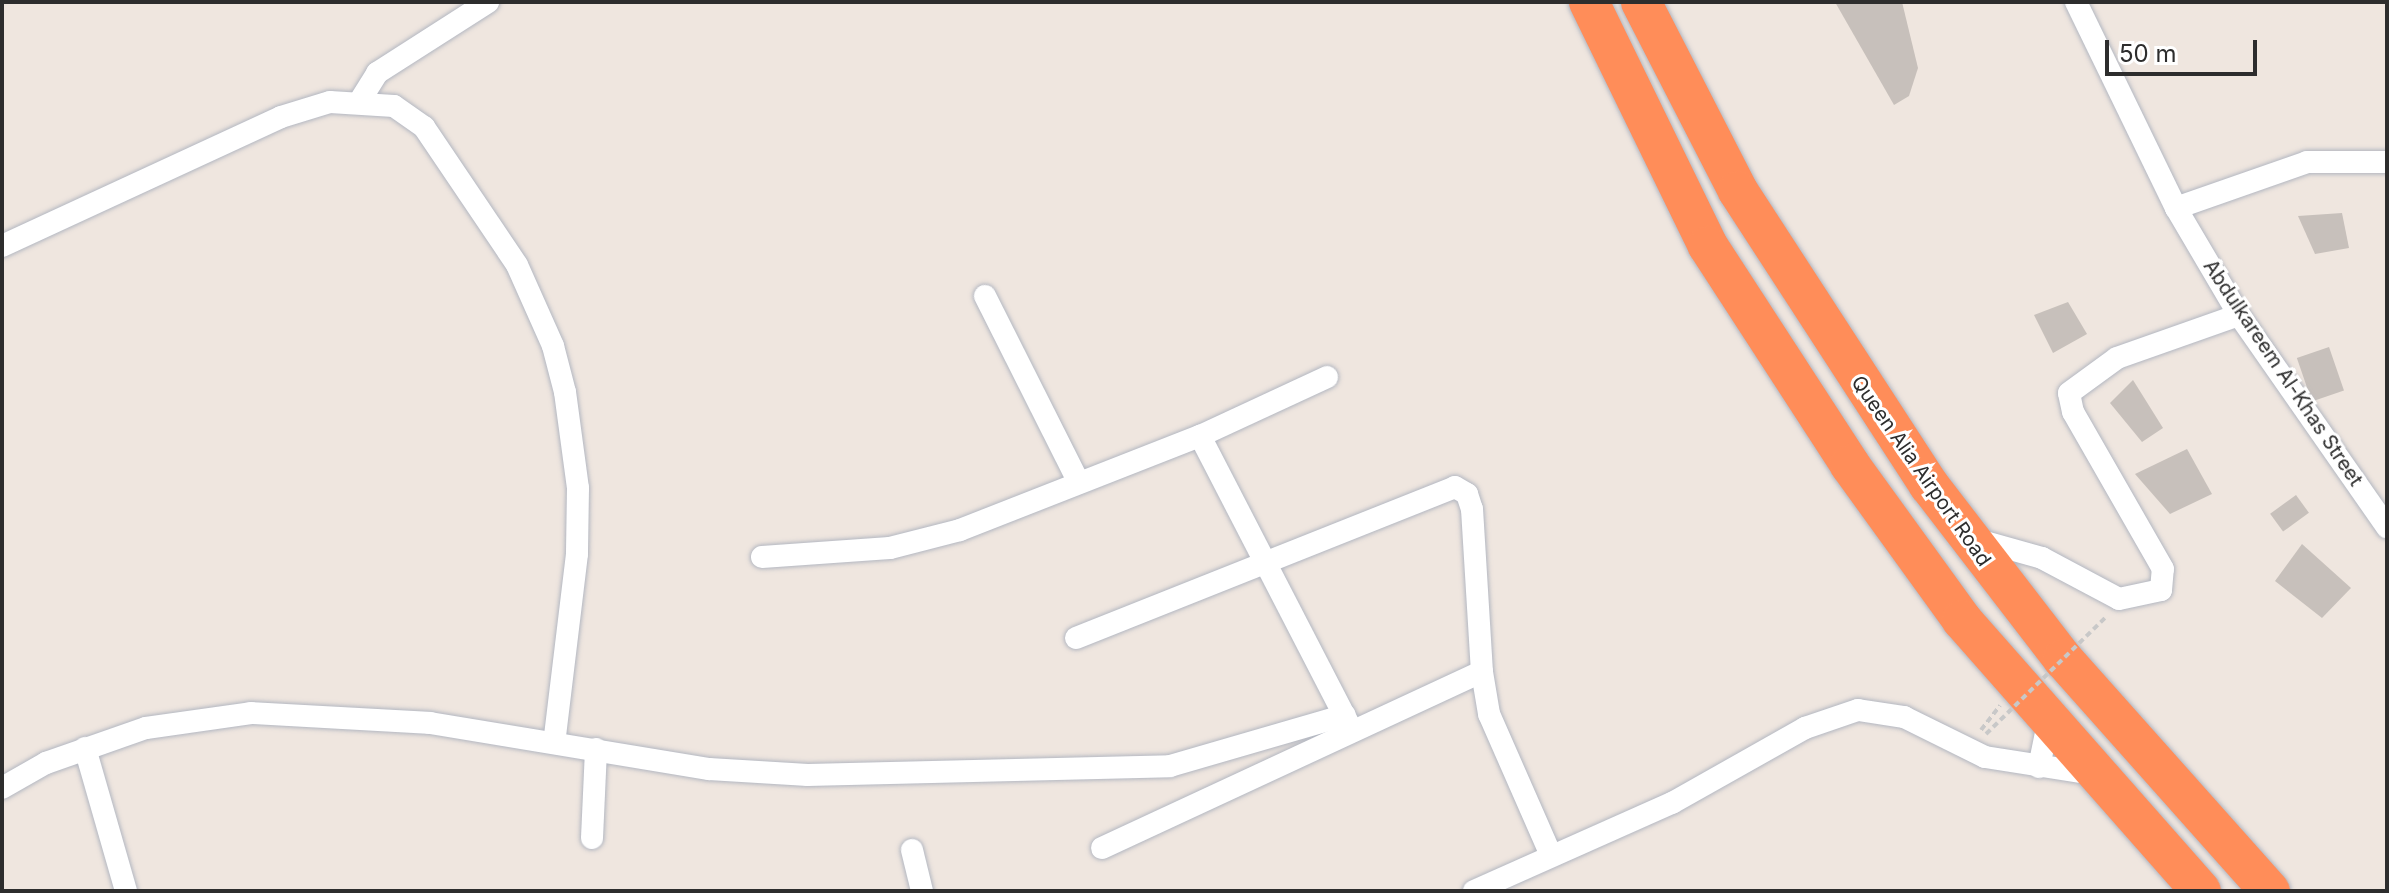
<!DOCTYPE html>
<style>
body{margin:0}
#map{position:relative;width:2389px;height:893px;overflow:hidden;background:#efe6df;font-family:Inter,sans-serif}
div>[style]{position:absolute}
.building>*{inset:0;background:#c7c0bb;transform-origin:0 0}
.path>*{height:4px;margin-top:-2px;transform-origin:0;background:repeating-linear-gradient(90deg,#c8c8c8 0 6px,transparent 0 10px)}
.roads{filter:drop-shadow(0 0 2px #b3b7c1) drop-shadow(0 0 2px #b3b7c1)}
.minor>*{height:22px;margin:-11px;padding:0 11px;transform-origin:11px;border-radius:11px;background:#fff}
.motorway>*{height:40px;margin:-20px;padding:0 20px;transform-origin:20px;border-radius:20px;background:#ff8d59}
.path-bridge>*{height:4px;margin-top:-2px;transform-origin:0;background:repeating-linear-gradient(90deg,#c8c8c8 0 6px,transparent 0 10px)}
span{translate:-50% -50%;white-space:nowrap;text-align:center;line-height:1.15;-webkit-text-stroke:6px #fff;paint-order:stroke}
.street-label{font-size:20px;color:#2d2d2d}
.frame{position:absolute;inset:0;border:4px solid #2d2d2d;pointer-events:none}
.scale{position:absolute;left:2105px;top:40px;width:152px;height:36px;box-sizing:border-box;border:4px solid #2d2d2d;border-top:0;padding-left:10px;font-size:24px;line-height:28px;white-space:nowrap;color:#2d2d2d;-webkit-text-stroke:6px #fff;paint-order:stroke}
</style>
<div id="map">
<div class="building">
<div style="clip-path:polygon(1835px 2px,1902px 2px,1918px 68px,1909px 96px,1894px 105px)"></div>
<div style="clip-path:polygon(2342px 213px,2349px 248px,2315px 254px,2298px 216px)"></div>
<div style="clip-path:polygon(2068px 302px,2087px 334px,2053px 353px,2034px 315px)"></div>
<div style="left:2329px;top:347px;width:46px;height:34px;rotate:71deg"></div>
<div style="clip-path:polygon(2133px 380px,2163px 428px,2142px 442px,2110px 403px)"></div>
<div style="clip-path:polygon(2187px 449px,2212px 494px,2170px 514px,2135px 474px)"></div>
<div style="left:2296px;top:495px;width:22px;height:32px;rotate:54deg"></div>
<div style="clip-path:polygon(2302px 544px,2351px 588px,2322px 618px,2275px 581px)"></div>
</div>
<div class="path">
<div style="left:1981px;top:730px;width:31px;rotate:-52deg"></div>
</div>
<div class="roads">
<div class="minor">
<div style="left:2076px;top:2px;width:229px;rotate:64.1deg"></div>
<div style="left:2176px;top:208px;width:124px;rotate:59.5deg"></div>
<div style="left:2239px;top:315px;width:259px;rotate:55.1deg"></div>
<div style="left:361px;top:99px;width:31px;rotate:-58deg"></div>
<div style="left:377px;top:73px;width:132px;rotate:-32.6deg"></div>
<div style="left:2176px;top:208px;width:139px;rotate:-19.3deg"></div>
<div style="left:2307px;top:162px;width:80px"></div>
<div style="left:2px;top:246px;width:307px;rotate:-24.8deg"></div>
<div style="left:281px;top:117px;width:51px;rotate:-17deg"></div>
<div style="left:330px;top:102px;width:64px;rotate:3.6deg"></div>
<div style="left:394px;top:106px;width:37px;rotate:35deg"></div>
<div style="left:424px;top:127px;width:166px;rotate:56deg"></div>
<div style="left:517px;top:265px;width:89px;rotate:66deg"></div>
<div style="left:553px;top:346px;width:48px;rotate:75.4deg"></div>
<div style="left:565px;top:392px;width:97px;rotate:82.3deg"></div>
<div style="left:578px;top:488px;width:66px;rotate:90.9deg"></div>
<div style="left:577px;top:554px;width:190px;rotate:96.9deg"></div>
<div style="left:985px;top:296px;width:207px;rotate:63.3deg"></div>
<div style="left:1200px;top:436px;width:329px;rotate:62.7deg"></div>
<div style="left:1971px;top:538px;width:74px;rotate:15.7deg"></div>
<div style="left:2042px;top:558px;width:87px;rotate:28deg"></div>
<div style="left:2119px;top:599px;width:43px;rotate:-12.1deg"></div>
<div style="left:2161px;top:590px;width:21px;rotate:-85deg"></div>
<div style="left:2163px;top:569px;width:181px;rotate:-119.8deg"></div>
<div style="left:2073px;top:412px;width:19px;rotate:-102deg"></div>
<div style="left:2069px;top:393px;width:59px;rotate:-36.1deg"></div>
<div style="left:2117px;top:358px;width:129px;rotate:-19.4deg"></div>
<div style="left:762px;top:557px;width:128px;rotate:-4deg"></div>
<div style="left:890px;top:548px;width:72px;rotate:-14.4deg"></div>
<div style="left:960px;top:530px;width:258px;rotate:-21.4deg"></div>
<div style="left:1200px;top:436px;width:140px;rotate:-24.9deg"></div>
<div style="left:1076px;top:638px;width:408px;rotate:-21.7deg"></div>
<div style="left:1455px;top:487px;width:14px;rotate:30deg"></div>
<div style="left:1467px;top:494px;width:16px;rotate:72deg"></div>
<div style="left:1472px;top:509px;width:163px;rotate:86.5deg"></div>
<div style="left:85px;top:748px;width:149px;rotate:74deg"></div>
<div style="left:2039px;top:767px;width:45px;rotate:-78.4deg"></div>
<div style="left:2px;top:788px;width:51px;rotate:-29.6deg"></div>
<div style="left:46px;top:763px;width:106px;rotate:-19.3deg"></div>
<div style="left:146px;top:728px;width:106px;rotate:-8.1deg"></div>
<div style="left:251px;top:713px;width:179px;rotate:3.2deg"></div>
<div style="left:430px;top:723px;width:283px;rotate:9.4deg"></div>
<div style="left:709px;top:769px;width:99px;rotate:3.5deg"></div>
<div style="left:808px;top:775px;width:362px;rotate:-1.4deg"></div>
<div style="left:1170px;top:766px;width:182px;rotate:-16.2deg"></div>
<div style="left:592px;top:838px;width:89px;rotate:-87.4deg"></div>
<div style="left:1102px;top:848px;width:419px;rotate:-24.9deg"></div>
<div style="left:1482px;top:672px;width:43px;rotate:80.5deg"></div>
<div style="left:1489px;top:714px;width:154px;rotate:66.3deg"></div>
<div style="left:912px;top:850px;width:42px;rotate:76.3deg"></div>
<div style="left:1474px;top:891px;width:217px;rotate:-24deg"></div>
<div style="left:1672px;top:803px;width:153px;rotate:-29.4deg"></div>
<div style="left:1805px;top:728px;width:56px;rotate:-18.8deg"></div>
<div style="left:1858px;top:710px;width:47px;rotate:8.7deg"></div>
<div style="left:1904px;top:717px;width:90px;rotate:26.3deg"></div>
<div style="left:1985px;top:757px;width:109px;rotate:8.9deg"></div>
</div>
<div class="motorway">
<div style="left:1589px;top:2px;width:271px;rotate:64deg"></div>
<div style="left:1708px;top:246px;width:261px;rotate:57deg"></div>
<div style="left:1850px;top:465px;width:191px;rotate:54.1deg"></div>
<div style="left:1962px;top:620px;width:361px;rotate:48.6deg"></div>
<div style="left:1641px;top:2px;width:212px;rotate:62.8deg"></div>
<div style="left:1738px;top:191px;width:351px;rotate:57deg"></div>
<div style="left:1929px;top:485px;width:220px;rotate:52.4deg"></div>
<div style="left:2063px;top:659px;width:311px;rotate:48.3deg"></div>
</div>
</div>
<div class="path-bridge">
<div style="left:1986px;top:734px;width:166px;rotate:-44.3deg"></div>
</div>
<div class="street-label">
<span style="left:2283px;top:373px;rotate:56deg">Abdulkareem Al-Khas Street</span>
<span style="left:1921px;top:471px;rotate:55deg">Queen Alia Airport Road</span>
</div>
<div class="frame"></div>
<div class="scale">50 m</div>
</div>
